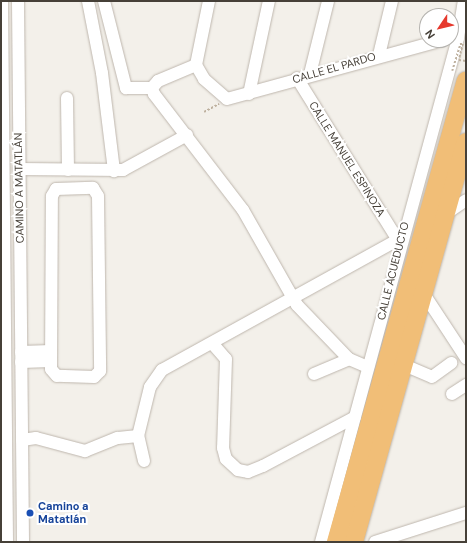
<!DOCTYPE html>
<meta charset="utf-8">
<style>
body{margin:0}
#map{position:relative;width:467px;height:543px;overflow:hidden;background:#f3f0ea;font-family:"DM Sans",sans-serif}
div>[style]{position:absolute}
.path>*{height:1.5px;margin-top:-0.75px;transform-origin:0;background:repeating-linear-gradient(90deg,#beb19f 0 2px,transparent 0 4px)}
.roads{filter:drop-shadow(0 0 1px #beb6ad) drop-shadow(0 0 1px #beb6ad)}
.minor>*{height:12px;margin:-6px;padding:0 6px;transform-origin:6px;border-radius:6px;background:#fff}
.highway>*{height:18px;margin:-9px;padding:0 9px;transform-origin:9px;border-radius:9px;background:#f1be77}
.path-bridge>*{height:1.5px;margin-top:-0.75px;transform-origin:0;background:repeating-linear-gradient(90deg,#beb19f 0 2px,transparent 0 4px)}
.dots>*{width:11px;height:11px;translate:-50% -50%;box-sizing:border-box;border:2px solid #fff;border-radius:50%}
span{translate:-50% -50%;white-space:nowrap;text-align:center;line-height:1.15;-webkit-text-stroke:4px #fff;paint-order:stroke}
.street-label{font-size:11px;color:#464038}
.transit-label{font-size:11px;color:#164399;font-weight:700}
.left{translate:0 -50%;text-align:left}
.frame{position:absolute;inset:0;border:2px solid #464038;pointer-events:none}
.north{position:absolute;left:419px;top:8px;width:40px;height:40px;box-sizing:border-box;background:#fff;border:1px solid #b5b3af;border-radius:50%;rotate:235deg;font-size:11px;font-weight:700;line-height:16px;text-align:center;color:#464038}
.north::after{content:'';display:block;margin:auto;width:14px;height:18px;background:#e6392e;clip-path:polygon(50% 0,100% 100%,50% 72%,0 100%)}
</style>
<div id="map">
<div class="path">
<div style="left:204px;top:112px;width:17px;rotate:-28deg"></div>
</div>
<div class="roads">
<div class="minor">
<div style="left:2px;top:1px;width:541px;rotate:89.47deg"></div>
<div style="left:18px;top:1px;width:541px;rotate:89.47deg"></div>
<div style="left:88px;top:1px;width:73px;rotate:79deg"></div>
<div style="left:102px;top:73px;width:99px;rotate:83deg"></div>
<div style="left:104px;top:1px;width:90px;rotate:75.8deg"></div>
<div style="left:126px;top:88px;width:26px"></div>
<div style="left:209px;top:1px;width:65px;rotate:101.5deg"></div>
<div style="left:196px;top:65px;width:16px;rotate:60deg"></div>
<div style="left:204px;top:79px;width:30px;rotate:41deg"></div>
<div style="left:227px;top:99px;width:223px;rotate:-15.3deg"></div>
<div style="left:379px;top:55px;width:56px;rotate:-76.5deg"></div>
<div style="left:196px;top:65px;width:41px;rotate:157.2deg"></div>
<div style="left:158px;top:81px;width:9px;rotate:131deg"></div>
<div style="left:152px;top:88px;width:6px;rotate:72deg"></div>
<div style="left:154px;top:94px;width:146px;rotate:52.5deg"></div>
<div style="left:243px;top:210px;width:109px;rotate:60.4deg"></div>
<div style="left:297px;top:305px;width:75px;rotate:46.1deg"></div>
<div style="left:349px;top:359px;width:21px;rotate:23deg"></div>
<div style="left:310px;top:74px;width:75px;rotate:-76.1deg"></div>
<div style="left:297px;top:78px;width:191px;rotate:58.1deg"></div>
<div style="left:249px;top:94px;width:95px;rotate:-77.9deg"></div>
<div style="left:67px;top:98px;width:72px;rotate:89.2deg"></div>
<div style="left:19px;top:169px;width:104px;rotate:0.6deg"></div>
<div style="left:123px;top:170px;width:73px;rotate:-28.7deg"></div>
<div style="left:93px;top:188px;width:9px;rotate:58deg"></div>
<div style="left:98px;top:196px;width:175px;rotate:89.3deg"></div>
<div style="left:100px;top:371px;width:8px;rotate:135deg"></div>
<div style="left:94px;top:377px;width:37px;rotate:-178deg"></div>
<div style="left:57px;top:376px;width:9px;rotate:-131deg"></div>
<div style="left:51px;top:369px;width:173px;rotate:-89.7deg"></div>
<div style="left:52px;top:196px;width:8px;rotate:-60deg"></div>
<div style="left:56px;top:189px;width:37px;rotate:-2deg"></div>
<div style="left:447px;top:213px;width:23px;rotate:-34deg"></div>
<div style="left:424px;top:294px;width:77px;rotate:56.7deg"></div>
<div style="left:212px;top:343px;width:21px;rotate:49deg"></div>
<div style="left:226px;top:359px;width:89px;rotate:91.9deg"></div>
<div style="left:223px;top:448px;width:11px;rotate:75deg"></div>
<div style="left:226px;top:459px;width:16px;rotate:43deg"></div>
<div style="left:238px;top:470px;width:10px;rotate:11deg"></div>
<div style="left:248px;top:472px;width:16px;rotate:-22deg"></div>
<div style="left:263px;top:466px;width:104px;rotate:-28deg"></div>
<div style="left:21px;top:352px;width:30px;rotate:-2deg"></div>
<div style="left:21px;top:362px;width:30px;rotate:-2deg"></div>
<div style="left:404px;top:365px;width:30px;rotate:23deg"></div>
<div style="left:432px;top:377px;width:24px;rotate:-36deg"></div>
<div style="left:314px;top:374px;width:38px;rotate:-23deg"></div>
<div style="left:452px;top:394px;width:17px;rotate:-33deg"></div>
<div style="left:22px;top:440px;width:14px;rotate:-8deg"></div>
<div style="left:36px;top:438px;width:51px;rotate:14.9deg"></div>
<div style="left:85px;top:451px;width:35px;rotate:-22deg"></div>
<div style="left:118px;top:438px;width:20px;rotate:-6deg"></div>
<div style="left:144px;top:461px;width:26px;rotate:-103deg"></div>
<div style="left:138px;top:436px;width:50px;rotate:-76.2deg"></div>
<div style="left:150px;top:387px;width:21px;rotate:-55deg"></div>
<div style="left:162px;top:370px;width:273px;rotate:-28.9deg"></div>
<div style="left:321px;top:542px;width:522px;rotate:-74.79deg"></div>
<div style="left:458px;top:38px;width:37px;rotate:-81deg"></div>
<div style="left:375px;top:542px;width:96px;rotate:-17.7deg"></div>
</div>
<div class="highway">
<div style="left:336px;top:542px;width:479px;rotate:-74.3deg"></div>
<div style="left:354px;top:542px;width:415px;rotate:-74.4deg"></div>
</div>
</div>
<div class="path-bridge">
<div style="left:452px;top:71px;width:28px;rotate:-73deg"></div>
<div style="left:460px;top:44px;width:3px"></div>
<div style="left:463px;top:44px;width:16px;rotate:104deg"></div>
<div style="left:459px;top:60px;width:7px;rotate:8deg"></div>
</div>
<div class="dots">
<div style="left:30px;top:513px;background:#1a4fb4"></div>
</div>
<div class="street-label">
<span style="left:334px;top:68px;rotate:-16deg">CALLE EL PARDO</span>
<span style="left:347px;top:159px;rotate:58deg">CALLE MANUEL ESPINOZA</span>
<span style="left:19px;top:188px;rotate:-91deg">CAMINO A MATATLÁN</span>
<span style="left:393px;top:271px;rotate:-76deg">CALLE ACUEDUCTO</span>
</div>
<div class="transit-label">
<span class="left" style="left:38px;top:513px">Camino a<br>Matatlán</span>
</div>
<div class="frame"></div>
<div class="north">N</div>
</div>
